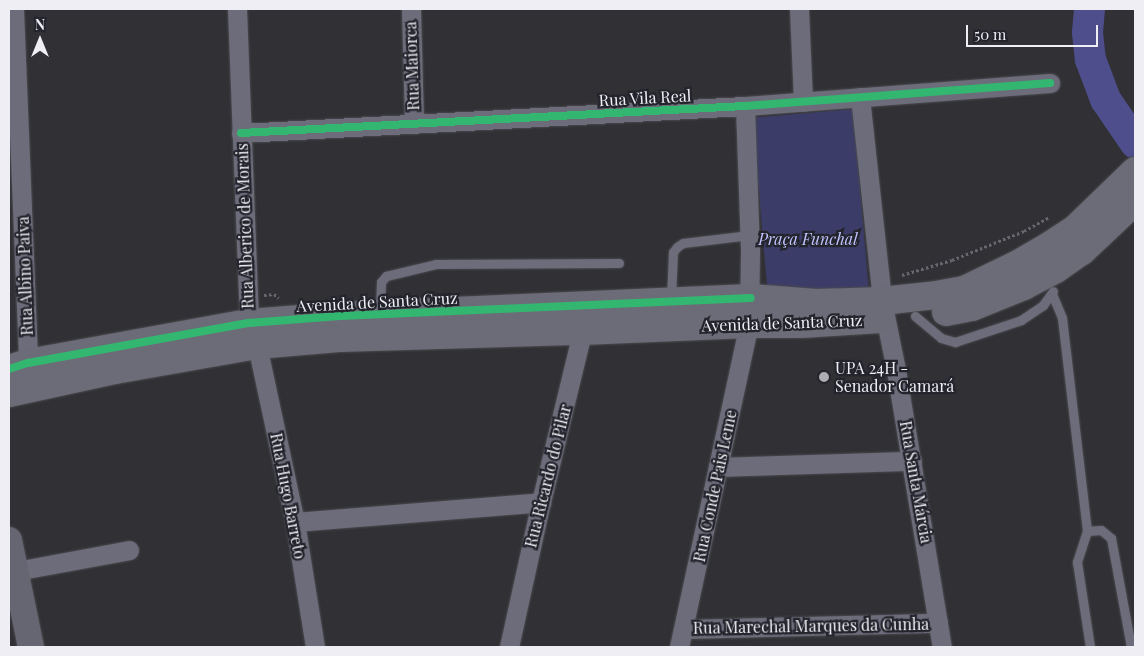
<!DOCTYPE html>
<meta charset="utf-8">
<style>
body{margin:0}
#map{position:relative;width:1144px;height:656px;overflow:hidden;background:#303035;font-family:"Playfair Display",serif}
div>[style]{position:absolute}
.green>*{inset:0;background:#3b3c68;transform-origin:0 0}
.river>*{height:31px;margin:-15.5px;padding:0 15.5px;transform-origin:15.5px;border-radius:15.5px;background:#4e4e8c}
.path>*{height:3px;margin-top:-1.5px;transform-origin:0;background:repeating-linear-gradient(90deg,#676770 0 2.5px,transparent 0 5px)}
.roads{filter:drop-shadow(0 0 1px #4b4b4f) drop-shadow(0 0 1px #4b4b4f)}
.lane>*{height:9px;margin:-4.5px;padding:0 4.5px;transform-origin:4.5px;border-radius:4.5px;background:#6c6c7b}
.street>*{height:19px;margin:-9.5px;padding:0 9.5px;transform-origin:9.5px;border-radius:9.5px;background:#6c6c7b}
.secondary>*{height:26px;margin:-13px;padding:0 13px;transform-origin:13px;border-radius:13px;background:#666673}
.primary>*{height:28px;margin:-14px;padding:0 14px;transform-origin:14px;border-radius:14px;background:#6c6c78}
.cycleway>*{height:8px;margin:-4px;padding:0 4px;transform-origin:4px;border-radius:4px;background:#33b770}
.dots>*{width:14px;height:14px;translate:-50% -50%;box-sizing:border-box;border:2px solid #24242d;border-radius:50%}
span{translate:-50% -50%;white-space:nowrap;text-align:center;line-height:1.15;-webkit-text-stroke:4.5px #24242d;paint-order:stroke}
.street-label{font-size:16px;color:#eeeef4}
.park-label{font-size:16px;color:#c0c4ff;font-style:italic}
.poi-label{font-size:16px;color:#eeeef4}
.left{translate:0 -50%;text-align:left}
.frame{position:absolute;inset:0;border:10px solid #eeeef4;pointer-events:none}
.north{position:absolute;left:15px;top:15px;width:50px;height:50px;-webkit-text-stroke:4px #24242d;paint-order:stroke;rotate:0deg;font-size:14px;font-weight:700;line-height:20px;text-align:center;color:#eeeef4}
.north::after{content:'';display:block;margin:auto;width:18px;height:22px;background:#eeeef4;clip-path:polygon(50% 0,100% 100%,50% 72%,0 100%)}
.scale{position:absolute;left:966px;top:25px;width:132px;height:22px;box-sizing:border-box;border:2px solid #eeeef4;border-top:0;padding-left:6px;font-size:15px;line-height:18px;white-space:nowrap;color:#eeeef4;-webkit-text-stroke:4px #24242d;paint-order:stroke}
</style>
<div id="map">
<div class="green">
<div style="left:853px;top:109px;width:185px;height:101px;rotate:85deg"></div>
</div>
<div class="river">
<div style="left:1089px;top:9px;width:23px;rotate:95deg"></div>
<div style="left:1087px;top:32px;width:27px;rotate:84deg"></div>
<div style="left:1090px;top:59px;width:43px;rotate:69.4deg"></div>
<div style="left:1105px;top:99px;width:53px;rotate:55.7deg"></div>
</div>
<div class="path">
<div style="left:902px;top:275px;width:52px;rotate:-16.7deg"></div>
<div style="left:952px;top:260px;width:78px;rotate:-21.9deg"></div>
<div style="left:1024px;top:231px;width:29px;rotate:-29deg"></div>
<div style="left:264px;top:295px;width:10px;rotate:-6deg"></div>
<div style="left:274px;top:294px;width:6px;rotate:39deg"></div>
</div>
<div class="roads">
<div class="lane">
<div style="left:1052px;top:294px;width:26px;rotate:67deg"></div>
<div style="left:1062px;top:318px;width:214px;rotate:83.3deg"></div>
<div style="left:1087px;top:531px;width:33px;rotate:108deg"></div>
<div style="left:1077px;top:562px;width:86px;rotate:81.3deg"></div>
<div style="left:671px;top:299px;width:47px;rotate:-87.6deg"></div>
<div style="left:673px;top:252px;width:6px;rotate:-51deg"></div>
<div style="left:677px;top:247px;width:7px;rotate:-34deg"></div>
<div style="left:683px;top:243px;width:67px;rotate:-6.8deg"></div>
<div style="left:380px;top:311px;width:29px;rotate:-88deg"></div>
<div style="left:381px;top:282px;width:8px;rotate:-50deg"></div>
<div style="left:386px;top:276px;width:51px;rotate:-13.5deg"></div>
<div style="left:436px;top:264px;width:183px;rotate:-0.3deg"></div>
<div style="left:915px;top:316px;width:34px;rotate:40deg"></div>
<div style="left:941px;top:338px;width:15px;rotate:16deg"></div>
<div style="left:955px;top:342px;width:70px;rotate:-18.4deg"></div>
<div style="left:1021px;top:320px;width:27px;rotate:-34deg"></div>
<div style="left:1043px;top:305px;width:17px;rotate:-54deg"></div>
<div style="left:1087px;top:531px;width:14px;rotate:-4deg"></div>
<div style="left:1101px;top:530px;width:13px;rotate:39deg"></div>
<div style="left:1111px;top:538px;width:111px;rotate:79.6deg"></div>
</div>
<div class="street">
<div style="left:14px;top:9px;width:354px;rotate:87.7deg"></div>
<div style="left:237px;top:9px;width:314px;rotate:87.8deg"></div>
<div style="left:411px;top:9px;width:115px;rotate:88.5deg"></div>
<div style="left:799px;top:9px;width:93px;rotate:87.5deg"></div>
<div style="left:860px;top:97px;width:205px;rotate:83.8deg"></div>
<div style="left:882px;top:301px;width:70px;rotate:78.5deg"></div>
<div style="left:896px;top:370px;width:281px;rotate:80.6deg"></div>
<div style="left:241px;top:133px;width:505px;rotate:-3.07deg"></div>
<div style="left:745px;top:106px;width:306px;rotate:-4.3deg"></div>
<div style="left:257px;top:345px;width:181px;rotate:77.9deg"></div>
<div style="left:295px;top:522px;width:127px;rotate:80.9deg"></div>
<div style="left:718px;top:467px;width:194px;rotate:-1.8deg"></div>
<div style="left:295px;top:522px;width:247px;rotate:-4.6deg"></div>
<div style="left:16px;top:571px;width:115px;rotate:-10.5deg"></div>
<div style="left:684px;top:629px;width:254px;rotate:-1.4deg"></div>
<div style="left:509px;top:647px;width:148px;rotate:-77.6deg"></div>
<div style="left:541px;top:502px;width:187px;rotate:-76.4deg"></div>
<div style="left:679px;top:647px;width:330px;rotate:-77.8deg"></div>
<div style="left:749px;top:324px;width:75px;rotate:-89.2deg"></div>
<div style="left:750px;top:249px;width:143px;rotate:-92deg"></div>
</div>
<div class="secondary">
<div style="left:9px;top:540px;width:109px;rotate:78.4deg"></div>
</div>
<div class="primary">
<div style="left:946px;top:312px;width:26px;rotate:-11deg"></div>
<div style="left:972px;top:307px;width:56px;rotate:-22deg"></div>
<div style="left:1024px;top:286px;width:36px;rotate:-28deg"></div>
<div style="left:1056px;top:269px;width:32px;rotate:-35deg"></div>
<div style="left:1082px;top:251px;width:73px;rotate:-43.3deg"></div>
<div style="left:9px;top:369px;width:20px;rotate:-18deg"></div>
<div style="left:28px;top:363px;width:225px;rotate:-10.3deg"></div>
<div style="left:249px;top:323px;width:91px;rotate:-4.4deg"></div>
<div style="left:340px;top:316px;width:411px;rotate:-2.5deg"></div>
<div style="left:751px;top:298px;width:66px;rotate:4.3deg"></div>
<div style="left:817px;top:303px;width:65px;rotate:-1.8deg"></div>
<div style="left:882px;top:301px;width:54px;rotate:-6.3deg"></div>
<div style="left:936px;top:295px;width:28px;rotate:-10deg"></div>
<div style="left:964px;top:290px;width:58px;rotate:-25.7deg"></div>
<div style="left:1016px;top:265px;width:38px;rotate:-30deg"></div>
<div style="left:1049px;top:246px;width:31px;rotate:-33deg"></div>
<div style="left:1075px;top:229px;width:83px;rotate:-44deg"></div>
<div style="left:9px;top:393px;width:108px;rotate:-12.2deg"></div>
<div style="left:115px;top:370px;width:144px;rotate:-10deg"></div>
<div style="left:257px;top:345px;width:82px;rotate:-4.9deg"></div>
<div style="left:339px;top:338px;width:243px;rotate:-1.7deg"></div>
<div style="left:582px;top:331px;width:167px;rotate:-2.4deg"></div>
<div style="left:749px;top:324px;width:52px"></div>
<div style="left:801px;top:324px;width:80px;rotate:-3.6deg"></div>
</div>
</div>
<div class="cycleway">
<div style="left:241px;top:133px;width:505px;rotate:-3.07deg"></div>
<div style="left:745px;top:106px;width:306px;rotate:-4.3deg"></div>
<div style="left:9px;top:369px;width:20px;rotate:-18deg"></div>
<div style="left:28px;top:363px;width:225px;rotate:-10.3deg"></div>
<div style="left:249px;top:323px;width:91px;rotate:-4.4deg"></div>
<div style="left:340px;top:316px;width:411px;rotate:-2.5deg"></div>
</div>
<div class="dots">
<div style="left:824px;top:377px;background:#acacb1"></div>
</div>
<div class="street-label">
<span style="left:412px;top:66px;rotate:-92deg">Rua Maiorca</span>
<span style="left:645px;top:98px;rotate:-3deg">Rua Vila Real</span>
<span style="left:245px;top:226px;rotate:-92deg">Rua Alberico de Morais</span>
<span style="left:25px;top:276px;rotate:-92deg">Rua Albino Paiva</span>
<span style="left:377px;top:302px;rotate:-3deg">Avenida de Santa Cruz</span>
<span style="left:782px;top:323px;rotate:-2deg">Avenida de Santa Cruz</span>
<span style="left:548px;top:476px;rotate:-76deg">Rua Ricardo do Pilar</span>
<span style="left:916px;top:482px;rotate:80deg">Rua Santa Márcia</span>
<span style="left:715px;top:486px;rotate:-78deg">Rua Conde Pais Leme</span>
<span style="left:288px;top:496px;rotate:79deg">Rua Hugo Barreto</span>
<span style="left:811px;top:626px;rotate:-1deg">Rua Marechal Marques da Cunha</span>
</div>
<div class="park-label">
<span style="left:808px;top:239px">Praça Funchal</span>
</div>
<div class="poi-label">
<span class="left" style="left:835px;top:377px">UPA 24H -<br>Senador Camará</span>
</div>
<div class="frame"></div>
<div class="north">N</div>
<div class="scale">50 m</div>
</div>
